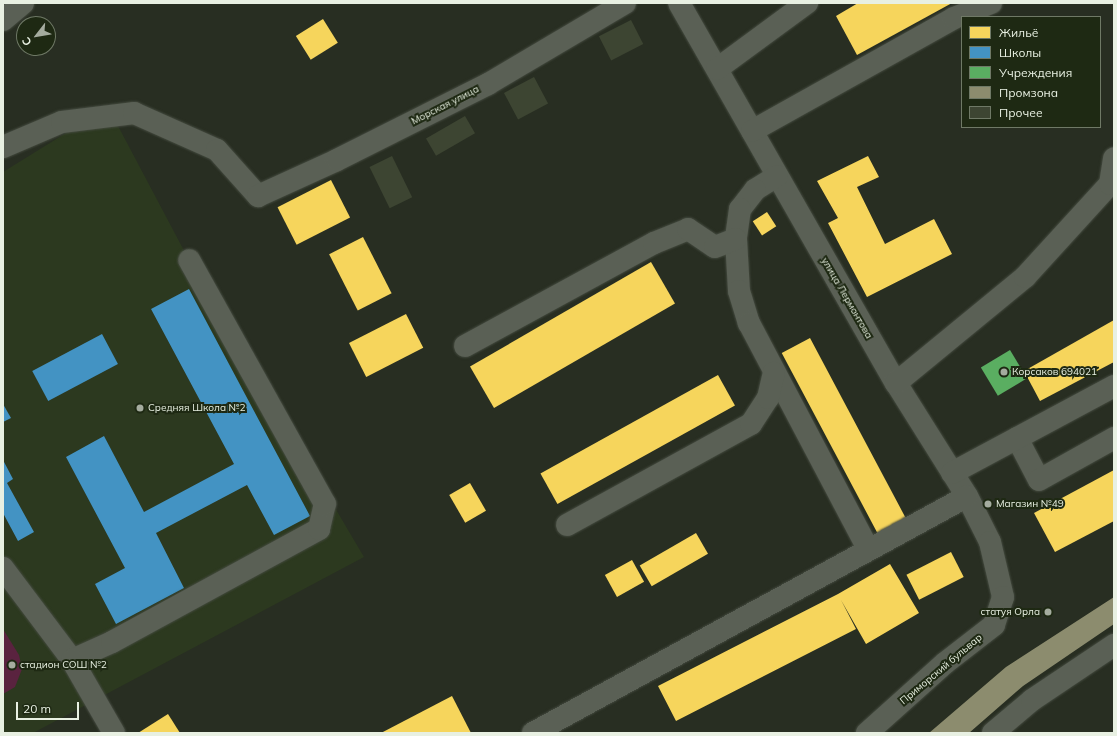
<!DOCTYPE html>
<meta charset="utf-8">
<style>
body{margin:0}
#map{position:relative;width:1117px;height:736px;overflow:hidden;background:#282e22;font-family:Mulish,sans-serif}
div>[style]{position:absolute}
.built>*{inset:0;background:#2c391f}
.green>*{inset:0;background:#5a233f}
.homes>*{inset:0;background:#f6d55c;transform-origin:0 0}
.schools>*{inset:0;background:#4393c3;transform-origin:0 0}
.public>*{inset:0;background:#5aae61;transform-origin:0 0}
.industry>*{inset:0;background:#8c8c6e}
.building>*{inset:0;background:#3d4532;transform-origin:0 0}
.roads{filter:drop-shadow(0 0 1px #444a3f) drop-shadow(0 0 1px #444a3f)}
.minor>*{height:22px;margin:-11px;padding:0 11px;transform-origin:11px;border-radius:11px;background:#5a6055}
.dots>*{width:11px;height:11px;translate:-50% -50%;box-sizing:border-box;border:2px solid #1e2913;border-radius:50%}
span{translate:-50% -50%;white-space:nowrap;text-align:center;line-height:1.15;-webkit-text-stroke:4px #1e2913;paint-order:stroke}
.street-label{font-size:10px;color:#e8f0e2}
.poi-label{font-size:10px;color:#e8f0e2}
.left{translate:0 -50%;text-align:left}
.right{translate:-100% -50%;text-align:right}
.frame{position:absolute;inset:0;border:4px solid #e8f0e2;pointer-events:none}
.legend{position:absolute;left:961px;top:16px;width:140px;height:112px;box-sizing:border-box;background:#1e2913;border:1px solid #6f7966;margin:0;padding:5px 7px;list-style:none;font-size:12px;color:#e8f0e2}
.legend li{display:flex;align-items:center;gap:8px;height:20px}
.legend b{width:20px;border:1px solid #6f7966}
.north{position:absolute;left:16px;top:16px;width:40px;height:40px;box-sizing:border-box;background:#1e2913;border:1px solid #6f7966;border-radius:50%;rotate:239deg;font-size:11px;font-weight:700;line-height:16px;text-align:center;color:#e8f0e2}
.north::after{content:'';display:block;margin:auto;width:14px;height:18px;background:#a5ac9f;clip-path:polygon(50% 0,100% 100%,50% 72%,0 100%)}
.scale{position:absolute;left:16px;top:702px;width:63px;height:18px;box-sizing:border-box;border:2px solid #e8f0e2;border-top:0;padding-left:5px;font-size:12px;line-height:14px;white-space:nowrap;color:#e8f0e2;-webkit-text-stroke:3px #1e2913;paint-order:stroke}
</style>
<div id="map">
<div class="built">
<div style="clip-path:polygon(108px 107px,189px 260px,364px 557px,33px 733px,3px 733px,3px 172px)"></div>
</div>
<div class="green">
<div style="clip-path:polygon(3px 629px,19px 655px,22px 669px,15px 687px,3px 694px)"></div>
</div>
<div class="homes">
<div style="clip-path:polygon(858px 3px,952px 3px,857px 55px,836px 16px)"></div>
<div style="left:323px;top:19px;width:28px;height:32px;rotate:58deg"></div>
<div style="clip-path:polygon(868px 156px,879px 177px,857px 187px,885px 244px,934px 219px,952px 254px,867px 297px,828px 223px,838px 218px,817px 181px)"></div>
<div style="left:331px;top:180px;width:42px;height:60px;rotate:63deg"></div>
<div style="left:767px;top:212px;width:17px;height:17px;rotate:57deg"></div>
<div style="left:363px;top:237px;width:63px;height:38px;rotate:63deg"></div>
<div style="left:651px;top:262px;width:48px;height:209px;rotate:60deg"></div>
<div style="left:406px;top:314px;width:38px;height:64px;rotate:63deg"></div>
<div style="clip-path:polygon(1114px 320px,1114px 362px,1040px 401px,1024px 371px)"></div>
<div style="left:810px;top:338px;width:206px;height:32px;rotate:62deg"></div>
<div style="left:718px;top:375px;width:35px;height:203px;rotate:61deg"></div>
<div style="clip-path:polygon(1114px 470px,1114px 521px,1055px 552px,1034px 513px)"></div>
<div style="left:470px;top:483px;width:32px;height:24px;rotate:60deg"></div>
<div style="left:696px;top:533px;width:24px;height:65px;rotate:60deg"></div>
<div style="left:951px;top:552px;width:28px;height:50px;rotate:63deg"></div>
<div style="left:632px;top:560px;width:25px;height:31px;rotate:61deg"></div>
<div style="clip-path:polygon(890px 564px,919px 613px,866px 644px,841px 600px,856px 629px,676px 721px,658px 686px,838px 594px)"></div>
<div style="clip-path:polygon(452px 696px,471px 733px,381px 733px)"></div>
<div style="clip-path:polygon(168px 714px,180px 733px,138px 733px)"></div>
</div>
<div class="schools">
<div style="clip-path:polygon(189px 289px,310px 516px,274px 535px,247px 485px,156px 533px,184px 588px,116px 624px,95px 584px,125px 568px,66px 457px,104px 436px,144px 512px,234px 464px,151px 309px)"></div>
<div style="left:102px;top:334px;width:34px;height:79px;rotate:62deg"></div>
<div style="clip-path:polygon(3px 404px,11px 418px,3px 422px)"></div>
<div style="clip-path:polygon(3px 460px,13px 479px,7px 483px,34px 532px,18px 541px,3px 513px)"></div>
</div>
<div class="public">
<div style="left:1010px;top:350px;width:33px;height:34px;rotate:59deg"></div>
</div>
<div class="industry">
<div style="clip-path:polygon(1114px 597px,1114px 624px,1023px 686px,969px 733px,929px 733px,1006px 667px)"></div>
</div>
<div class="building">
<div style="left:631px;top:20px;width:27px;height:36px;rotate:63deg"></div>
<div style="left:534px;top:77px;width:30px;height:34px;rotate:62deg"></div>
<div style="left:465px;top:116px;width:20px;height:45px;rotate:60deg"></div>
<div style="left:392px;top:156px;width:46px;height:25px;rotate:64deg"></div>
</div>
<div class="roads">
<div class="minor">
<div style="left:679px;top:3px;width:438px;rotate:60.3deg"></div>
<div style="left:896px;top:383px;width:133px;rotate:57.9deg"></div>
<div style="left:967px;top:496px;width:51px;rotate:63.4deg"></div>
<div style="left:990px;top:542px;width:57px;rotate:76.7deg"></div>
<div style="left:1003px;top:597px;width:29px;rotate:108deg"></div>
<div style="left:994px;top:625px;width:62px;rotate:142.2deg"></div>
<div style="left:945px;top:663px;width:105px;rotate:138.1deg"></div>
<div style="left:3px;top:20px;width:26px;rotate:-40deg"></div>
<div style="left:717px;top:69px;width:112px;rotate:-36.3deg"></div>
<div style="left:752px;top:131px;width:231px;rotate:-29.2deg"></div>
<div style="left:954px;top:18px;width:40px;rotate:-22deg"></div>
<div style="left:3px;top:147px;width:64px;rotate:-23deg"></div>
<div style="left:62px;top:122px;width:73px;rotate:-7.1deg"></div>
<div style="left:134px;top:113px;width:91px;rotate:24deg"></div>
<div style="left:217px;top:150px;width:62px;rotate:48.3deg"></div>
<div style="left:258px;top:196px;width:87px;rotate:-24.5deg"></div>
<div style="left:337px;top:160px;width:169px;rotate:-26.7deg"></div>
<div style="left:488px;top:84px;width:159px;rotate:-30.6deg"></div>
<div style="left:777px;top:176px;width:26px;rotate:148deg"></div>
<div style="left:755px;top:190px;width:24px;rotate:128deg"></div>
<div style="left:740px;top:209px;width:30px;rotate:98deg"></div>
<div style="left:736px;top:239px;width:52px;rotate:86.7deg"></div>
<div style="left:739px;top:291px;width:34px;rotate:73deg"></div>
<div style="left:749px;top:323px;width:255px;rotate:62.2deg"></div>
<div style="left:465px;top:346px;width:215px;rotate:-28.6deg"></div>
<div style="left:654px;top:243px;width:37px;rotate:-22deg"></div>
<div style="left:688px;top:229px;width:32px;rotate:34deg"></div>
<div style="left:715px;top:247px;width:22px;rotate:-21deg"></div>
<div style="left:896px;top:383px;width:167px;rotate:-39.4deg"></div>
<div style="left:1025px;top:277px;width:126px;rotate:-47.6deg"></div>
<div style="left:1110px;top:184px;width:26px;rotate:-81deg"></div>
<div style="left:1017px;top:438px;width:47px;rotate:62.4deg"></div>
<div style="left:1039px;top:480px;width:86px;rotate:-29.2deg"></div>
<div style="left:952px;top:473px;width:184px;rotate:-28.2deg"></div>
<div style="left:567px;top:525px;width:210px;rotate:-28.8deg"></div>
<div style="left:751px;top:424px;width:31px;rotate:-57deg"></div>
<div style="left:768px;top:398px;width:26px;rotate:-77deg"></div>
<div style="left:3px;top:568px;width:115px;rotate:53.1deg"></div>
<div style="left:72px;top:660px;width:44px;rotate:-24.2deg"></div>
<div style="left:112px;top:642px;width:236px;rotate:-28.6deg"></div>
<div style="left:319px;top:529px;width:26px;rotate:-77deg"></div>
<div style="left:325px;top:504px;width:279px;rotate:-119.1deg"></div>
<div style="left:72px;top:660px;width:84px;rotate:60.1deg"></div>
<div style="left:533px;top:733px;width:494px;rotate:-28.6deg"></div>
<div style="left:993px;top:733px;width:51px;rotate:-40.2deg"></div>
<div style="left:1032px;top:700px;width:99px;rotate:-33.9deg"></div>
</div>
</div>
<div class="dots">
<div style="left:1004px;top:372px;background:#a5ac9f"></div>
<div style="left:140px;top:408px;background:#a5ac9f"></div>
<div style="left:988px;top:504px;background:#a5ac9f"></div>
<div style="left:1048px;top:612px;background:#a5ac9f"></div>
<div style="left:12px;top:665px;background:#a5ac9f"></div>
</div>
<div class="street-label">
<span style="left:445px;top:105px;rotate:-27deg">Морская улица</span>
<span style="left:847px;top:298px;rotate:60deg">улица Лермонтова</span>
<span style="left:941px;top:669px;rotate:-40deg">Приморский бульвар</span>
</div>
<div class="poi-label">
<span class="left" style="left:1012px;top:372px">Корсаков 694021</span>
<span class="left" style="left:148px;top:408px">Средняя Школа №2</span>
<span class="left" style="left:996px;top:504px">Магазин №49</span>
<span class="right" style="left:1040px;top:612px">статуя Орла</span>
<span class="left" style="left:20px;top:665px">стадион СОШ №2</span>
</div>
<div class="frame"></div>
<ul class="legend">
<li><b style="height:11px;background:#f6d55c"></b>Жильё</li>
<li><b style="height:11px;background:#4393c3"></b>Школы</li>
<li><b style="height:11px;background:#5aae61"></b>Учреждения</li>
<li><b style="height:11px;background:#8c8c6e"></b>Промзона</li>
<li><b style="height:11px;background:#3d4532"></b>Прочее</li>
</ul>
<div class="north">С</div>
<div class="scale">20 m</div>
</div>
